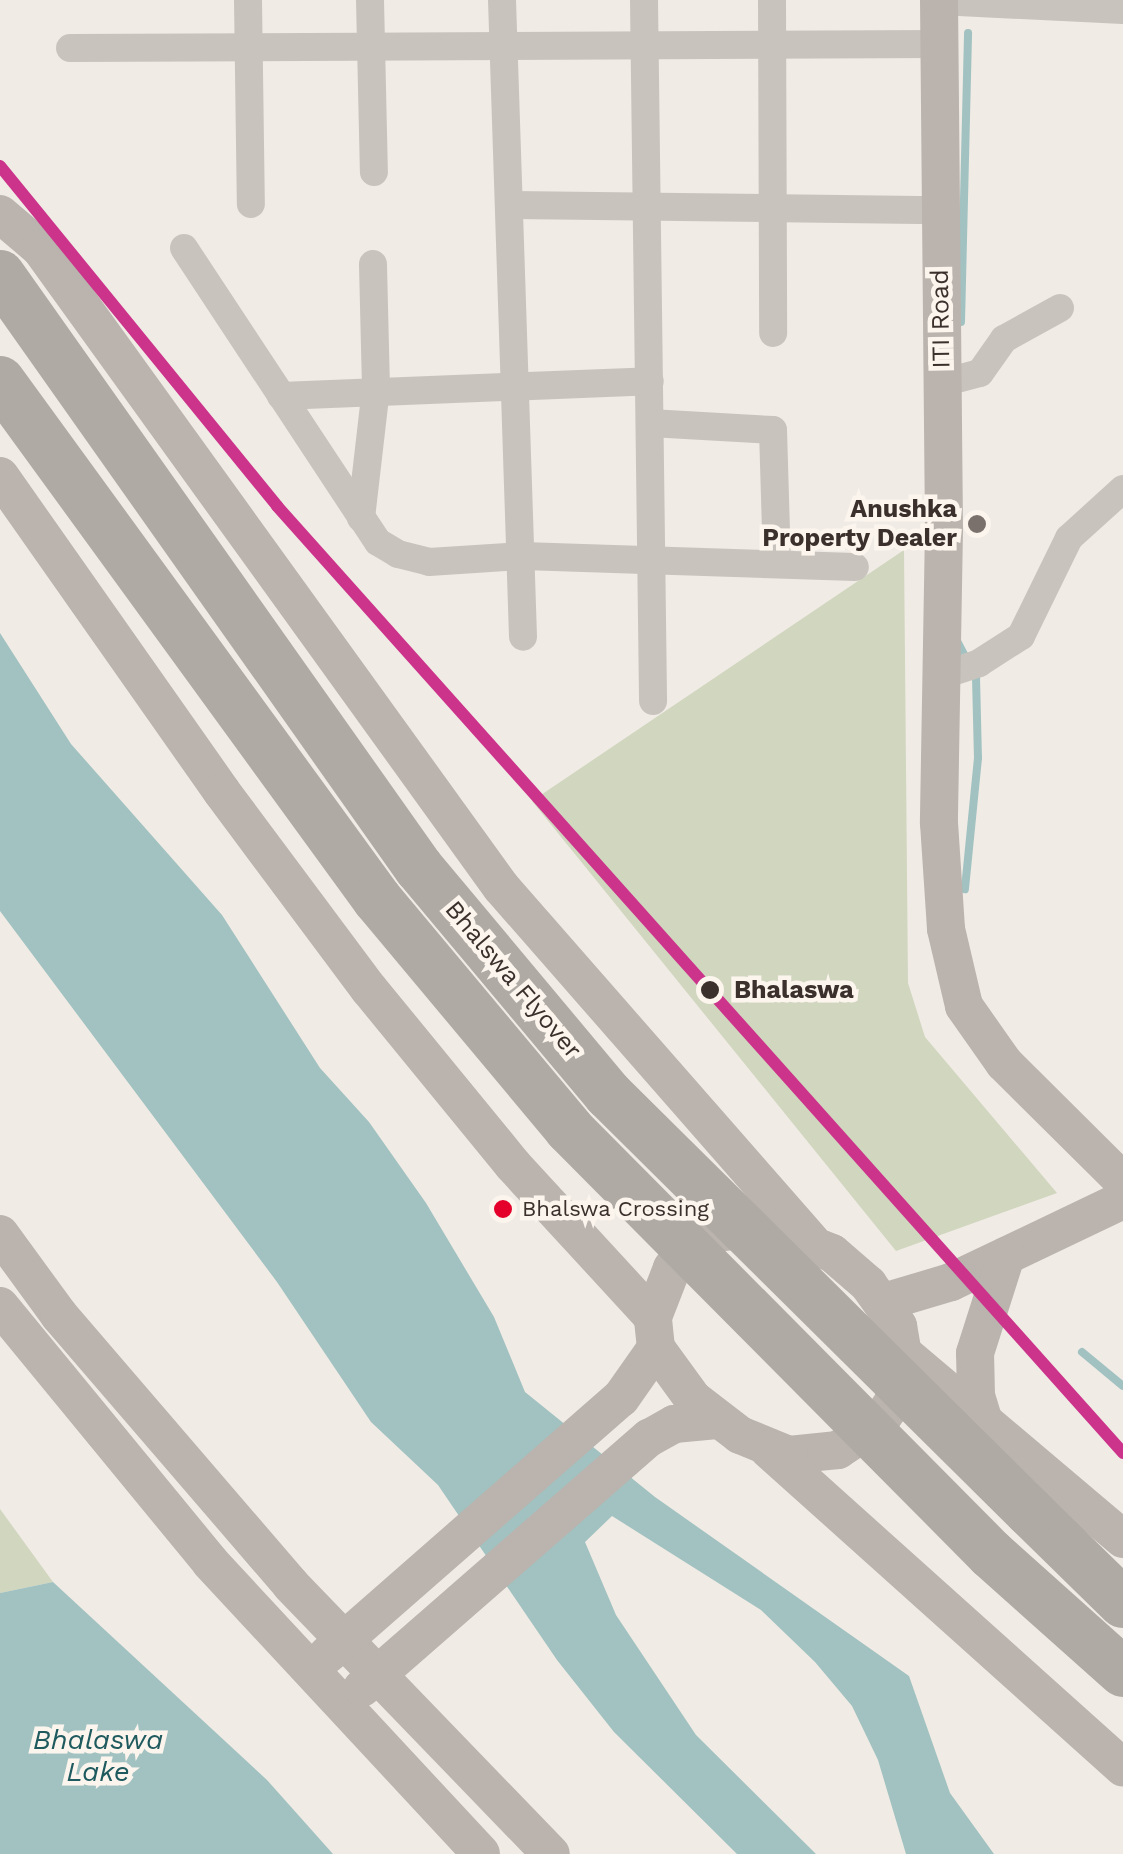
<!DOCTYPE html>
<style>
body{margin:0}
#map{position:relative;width:1123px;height:1854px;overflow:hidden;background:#f0ebe5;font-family:"Work Sans",sans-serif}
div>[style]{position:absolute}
.green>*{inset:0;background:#d1d6bf}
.water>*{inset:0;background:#a1c2c1}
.stream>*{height:8px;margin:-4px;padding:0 4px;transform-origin:4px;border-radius:4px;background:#a1c2c1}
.street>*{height:28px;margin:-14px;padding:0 14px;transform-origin:14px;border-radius:14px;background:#c9c3be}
.secondary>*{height:38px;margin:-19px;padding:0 19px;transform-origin:19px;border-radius:19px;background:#bab3ae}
.highway>*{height:50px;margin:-25px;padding:0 25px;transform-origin:25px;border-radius:25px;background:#afaaa4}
.highway-bridge>*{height:50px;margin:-25px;padding:0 25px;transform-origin:25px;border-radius:25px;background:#afaaa4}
.metro-1>*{height:12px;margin:-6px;padding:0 6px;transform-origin:6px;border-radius:6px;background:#cc338b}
.dots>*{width:28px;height:28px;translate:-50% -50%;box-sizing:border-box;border:5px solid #fbf5ee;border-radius:50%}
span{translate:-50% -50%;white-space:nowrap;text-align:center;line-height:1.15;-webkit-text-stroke:9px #fbf5ee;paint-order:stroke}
.bus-label{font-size:22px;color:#3b302b}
.left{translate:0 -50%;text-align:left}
.street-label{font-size:25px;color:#3b302b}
.poi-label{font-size:25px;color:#3b302b;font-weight:700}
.right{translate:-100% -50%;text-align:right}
.stop-label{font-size:25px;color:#3b302b;font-weight:700}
.water-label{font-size:28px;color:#1f5a5e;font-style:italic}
</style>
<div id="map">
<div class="green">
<div style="clip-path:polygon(904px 550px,908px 983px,925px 1037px,1057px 1193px,896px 1251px,532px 801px)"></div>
<div style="clip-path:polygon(0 1509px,53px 1582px,0 1593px)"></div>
</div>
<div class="water">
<div style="clip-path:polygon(0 633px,71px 744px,222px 915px,320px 1068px,369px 1122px,426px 1203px,494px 1317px,525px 1392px,655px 1497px,909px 1676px,950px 1793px,994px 1854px,906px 1854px,878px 1760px,852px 1706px,815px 1662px,761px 1610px,612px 1516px,585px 1542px,616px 1615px,696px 1735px,816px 1854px,737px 1854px,614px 1732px,557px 1660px,438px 1485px,371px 1422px,277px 1282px,0 911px)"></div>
<div style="clip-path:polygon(53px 1582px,267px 1780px,333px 1854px,0 1854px,0 1593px)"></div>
</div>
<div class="stream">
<div style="left:961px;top:322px;width:289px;rotate:-88.6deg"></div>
<div style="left:956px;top:639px;width:43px;rotate:62.2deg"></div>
<div style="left:976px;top:677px;width:81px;rotate:88.6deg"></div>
<div style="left:978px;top:758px;width:132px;rotate:95.7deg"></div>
<div style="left:1082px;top:1352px;width:53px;rotate:39.7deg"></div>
</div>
<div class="street">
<div style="left:248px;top:0;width:204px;rotate:89.2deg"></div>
<div style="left:370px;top:0;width:172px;rotate:88.7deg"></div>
<div style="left:502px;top:0;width:637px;rotate:88.11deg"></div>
<div style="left:644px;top:0;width:701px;rotate:89.26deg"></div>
<div style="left:772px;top:0;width:333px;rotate:89.8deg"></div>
<div style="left:939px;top:1px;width:184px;rotate:2.8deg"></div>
<div style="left:70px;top:48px;width:869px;rotate:-0.26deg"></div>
<div style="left:513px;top:205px;width:426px;rotate:0.7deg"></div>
<div style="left:184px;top:248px;width:352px;rotate:56.6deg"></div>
<div style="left:378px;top:542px;width:23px;rotate:31deg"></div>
<div style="left:398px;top:554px;width:32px;rotate:14deg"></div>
<div style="left:429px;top:562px;width:94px;rotate:-3.7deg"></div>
<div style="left:523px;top:556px;width:332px;rotate:1.9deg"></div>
<div style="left:942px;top:383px;width:39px;rotate:-15deg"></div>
<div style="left:980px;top:373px;width:42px;rotate:-54.8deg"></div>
<div style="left:1004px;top:339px;width:64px;rotate:-29deg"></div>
<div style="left:281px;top:396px;width:369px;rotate:-2.3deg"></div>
<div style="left:650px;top:423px;width:123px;rotate:3.3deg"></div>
<div style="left:773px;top:430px;width:134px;rotate:88.3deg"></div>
<div style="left:361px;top:518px;width:131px;rotate:-83.4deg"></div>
<div style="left:376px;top:388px;width:124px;rotate:-91.4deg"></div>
<div style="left:943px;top:675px;width:38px;rotate:-18deg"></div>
<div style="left:979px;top:663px;width:50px;rotate:-32.7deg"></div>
<div style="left:1021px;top:636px;width:109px;rotate:-63.9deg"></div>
<div style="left:1069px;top:538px;width:73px;rotate:-42.2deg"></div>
</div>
<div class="secondary">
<div style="left:939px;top:0;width:529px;rotate:89.46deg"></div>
<div style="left:944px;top:529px;width:294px;rotate:91deg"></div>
<div style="left:939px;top:823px;width:106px;rotate:86.2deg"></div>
<div style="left:946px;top:929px;width:79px;rotate:76.8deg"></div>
<div style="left:964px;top:1006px;width:70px;rotate:54.9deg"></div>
<div style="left:1004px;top:1063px;width:168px;rotate:44.8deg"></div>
<div style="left:0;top:214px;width:52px;rotate:40.4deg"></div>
<div style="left:40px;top:248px;width:788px;rotate:54.19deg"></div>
<div style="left:501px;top:887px;width:471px;rotate:48.8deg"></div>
<div style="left:0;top:476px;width:386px;rotate:54.9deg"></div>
<div style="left:222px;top:792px;width:246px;rotate:53.3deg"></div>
<div style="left:369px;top:989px;width:227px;rotate:50.7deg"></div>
<div style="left:513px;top:1165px;width:207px;rotate:47.4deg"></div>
<div style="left:764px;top:1226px;width:73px;rotate:21.7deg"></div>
<div style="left:832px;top:1253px;width:48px;rotate:40.7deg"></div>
<div style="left:868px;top:1284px;width:52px;rotate:54.5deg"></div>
<div style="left:898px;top:1326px;width:27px;rotate:80deg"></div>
<div style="left:903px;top:1353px;width:50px;rotate:101.5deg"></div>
<div style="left:893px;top:1402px;width:25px;rotate:124deg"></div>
<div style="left:879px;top:1423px;width:49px;rotate:146.6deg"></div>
<div style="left:838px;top:1450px;width:49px;rotate:174.2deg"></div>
<div style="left:789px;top:1455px;width:53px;rotate:-157.8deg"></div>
<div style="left:740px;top:1435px;width:59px;rotate:-142.5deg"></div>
<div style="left:693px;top:1399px;width:63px;rotate:-126deg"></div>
<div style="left:656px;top:1348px;width:31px;rotate:-96deg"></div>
<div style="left:653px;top:1317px;width:53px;rotate:-68.8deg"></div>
<div style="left:672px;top:1268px;width:52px;rotate:-40.4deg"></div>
<div style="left:712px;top:1234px;width:53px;rotate:-8.7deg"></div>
<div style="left:0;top:1234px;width:100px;rotate:53.9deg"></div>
<div style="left:59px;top:1315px;width:356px;rotate:49.3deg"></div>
<div style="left:291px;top:1585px;width:374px;rotate:46deg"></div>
<div style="left:884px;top:1302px;width:70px;rotate:-16.6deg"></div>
<div style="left:951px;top:1282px;width:191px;rotate:-25.5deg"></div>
<div style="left:0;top:1306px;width:331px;rotate:50.6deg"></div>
<div style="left:210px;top:1562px;width:398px;rotate:47.1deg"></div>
<div style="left:903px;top:1353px;width:288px;rotate:40.2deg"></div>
<div style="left:984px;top:1422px;width:27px;rotate:-107deg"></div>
<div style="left:976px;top:1396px;width:43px;rotate:-91.3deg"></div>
<div style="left:975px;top:1353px;width:102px;rotate:-72.3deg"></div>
<div style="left:768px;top:1449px;width:477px;rotate:41.9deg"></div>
<div style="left:327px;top:1655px;width:390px;rotate:-41.2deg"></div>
<div style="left:621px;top:1398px;width:61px;rotate:-55deg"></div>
<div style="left:362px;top:1688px;width:381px;rotate:-41.1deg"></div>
<div style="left:649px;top:1438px;width:29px;rotate:-29deg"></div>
<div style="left:674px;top:1424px;width:43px;rotate:-5.3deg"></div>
</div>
<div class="highway">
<div style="left:0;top:275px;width:726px;rotate:54.76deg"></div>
<div style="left:419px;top:868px;width:295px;rotate:50.1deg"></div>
<div style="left:0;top:381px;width:641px;rotate:53.95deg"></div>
<div style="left:377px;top:899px;width:300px;rotate:50.1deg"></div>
<div style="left:1030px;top:1512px;width:130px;rotate:44.4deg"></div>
<div style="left:991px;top:1554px;width:177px;rotate:41.8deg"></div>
</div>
<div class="highway-bridge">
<div style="left:608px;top:1094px;width:594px;rotate:44.73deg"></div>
<div style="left:569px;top:1129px;width:599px;rotate:45.2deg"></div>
</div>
<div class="metro-1">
<div style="left:0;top:166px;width:439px;rotate:50.8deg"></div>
<div style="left:277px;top:506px;width:1270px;rotate:48.22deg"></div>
</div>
<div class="dots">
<div style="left:977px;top:524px;background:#7a716c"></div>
<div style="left:710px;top:990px;background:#3b302b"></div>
<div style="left:503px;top:1209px;background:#e4002b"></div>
</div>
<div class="bus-label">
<span class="left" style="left:522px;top:1209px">Bhalswa Crossing</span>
</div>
<div class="street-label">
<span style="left:941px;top:319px;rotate:-91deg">ITI Road</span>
<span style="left:513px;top:980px;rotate:50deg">Bhalswa Flyover</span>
</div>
<div class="poi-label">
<span class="right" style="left:957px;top:524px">Anushka<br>Property Dealer</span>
</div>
<div class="stop-label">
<span class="left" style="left:734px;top:990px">Bhalaswa</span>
</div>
<div class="water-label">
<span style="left:98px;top:1756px">Bhalaswa<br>Lake</span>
</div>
</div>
